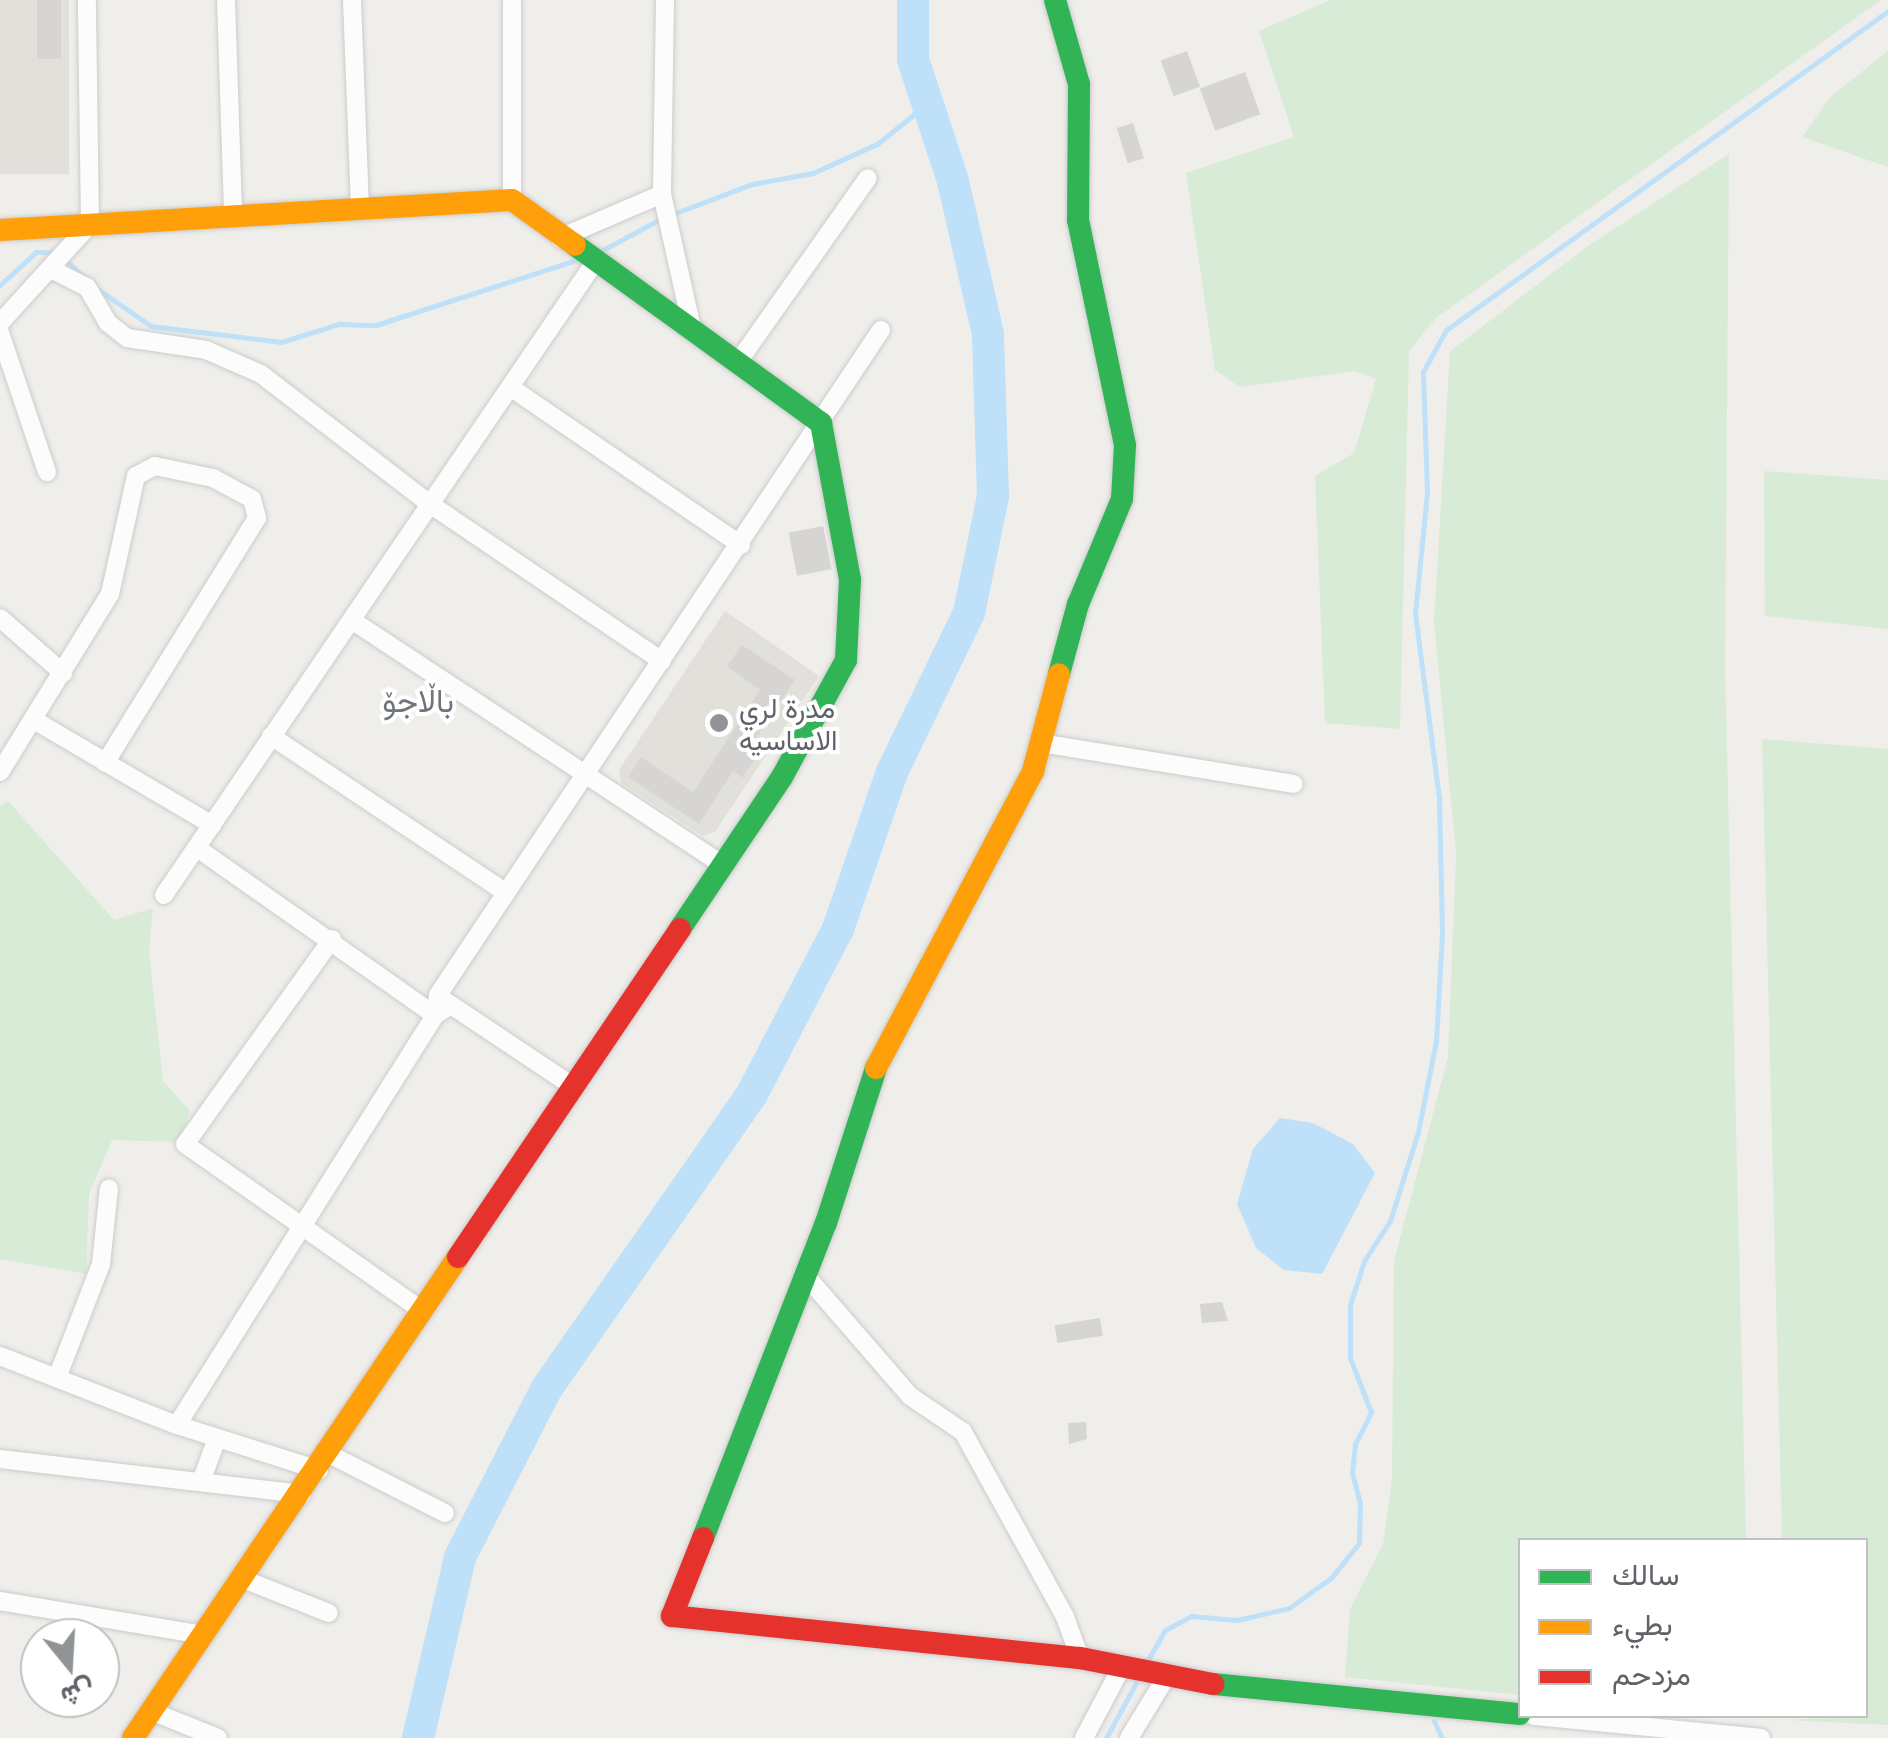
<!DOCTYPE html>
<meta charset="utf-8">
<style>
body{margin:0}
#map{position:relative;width:1888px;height:1738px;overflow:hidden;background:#efeeea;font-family:"Noto Sans",Vazirmatn,sans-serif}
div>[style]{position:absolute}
.education>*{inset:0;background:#e2e0da;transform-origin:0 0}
.green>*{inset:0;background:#d8ebd6}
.water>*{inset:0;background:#bfe0f9}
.stream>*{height:5px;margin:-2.5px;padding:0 2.5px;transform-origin:2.5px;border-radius:2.5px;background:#bfe0f9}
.river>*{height:32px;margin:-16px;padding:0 16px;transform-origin:16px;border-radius:16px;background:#bfe0f9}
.building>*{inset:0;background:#d6d5d3;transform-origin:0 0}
.roads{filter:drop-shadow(0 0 2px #cbcccc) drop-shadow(0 0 2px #cbcccc)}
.street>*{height:18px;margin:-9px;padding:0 9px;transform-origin:9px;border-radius:9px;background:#fdfcfc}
.fast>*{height:22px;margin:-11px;padding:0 11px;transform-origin:11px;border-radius:11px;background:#30b455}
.slow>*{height:22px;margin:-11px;padding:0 11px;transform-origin:11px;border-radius:11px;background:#ff9f0a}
.jam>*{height:22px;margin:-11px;padding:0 11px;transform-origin:11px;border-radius:11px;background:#e5322d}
.dots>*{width:28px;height:28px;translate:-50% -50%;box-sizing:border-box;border:5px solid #fff;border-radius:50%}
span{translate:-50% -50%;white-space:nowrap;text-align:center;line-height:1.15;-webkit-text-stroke:8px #fff;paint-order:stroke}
.poi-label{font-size:28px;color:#5f6368}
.left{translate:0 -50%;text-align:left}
.quarter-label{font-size:32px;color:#70757a}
.legend{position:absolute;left:1518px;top:1538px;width:350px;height:180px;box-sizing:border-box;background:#fff;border:2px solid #bfc1c3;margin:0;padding:12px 18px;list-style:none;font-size:30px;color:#5f6368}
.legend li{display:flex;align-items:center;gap:20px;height:50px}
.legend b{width:50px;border:2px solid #bfc1c3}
.north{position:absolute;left:20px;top:1618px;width:100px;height:100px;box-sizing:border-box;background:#fff;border:2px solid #bfc1c3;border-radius:50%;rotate:162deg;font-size:28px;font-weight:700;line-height:40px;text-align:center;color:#5f6368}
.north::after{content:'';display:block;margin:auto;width:35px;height:45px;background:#919496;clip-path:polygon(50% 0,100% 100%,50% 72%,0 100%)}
</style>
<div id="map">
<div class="education">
<div style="left:0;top:0;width:69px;height:174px"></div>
<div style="clip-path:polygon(725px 611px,819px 676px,715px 832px,703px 836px,621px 783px,619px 770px)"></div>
</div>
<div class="green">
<div style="clip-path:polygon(1330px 0,1881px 0,1436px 318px,1409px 351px,1400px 729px,1325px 723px,1315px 476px,1354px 453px,1376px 379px,1355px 371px,1240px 387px,1215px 370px,1186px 173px,1294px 137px,1259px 31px)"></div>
<div style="clip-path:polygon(1888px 51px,1888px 167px,1802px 137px,1831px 96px)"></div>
<div style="clip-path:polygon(1729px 154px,1725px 668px,1746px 1540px,1520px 1540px,1520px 1695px,1345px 1677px,1350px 1609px,1383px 1544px,1392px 1480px,1394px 1261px,1448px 1057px,1456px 854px,1434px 622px,1450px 351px,1591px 244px)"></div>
<div style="clip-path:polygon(1764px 471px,1888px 480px,1888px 629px,1765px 616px)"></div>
<div style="clip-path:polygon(1762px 739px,1888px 749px,1888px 1725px,1787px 1720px,1866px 1716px,1866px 1540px,1782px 1540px)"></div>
<div style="clip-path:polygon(8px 801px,114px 920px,153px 908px,149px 951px,163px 1081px,190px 1111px,179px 1142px,112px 1140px,89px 1194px,86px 1274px,0 1259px,0 806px)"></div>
</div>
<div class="water">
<div style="clip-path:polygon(1280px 1118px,1313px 1123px,1353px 1144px,1375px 1173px,1322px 1274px,1284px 1270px,1256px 1248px,1237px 1204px,1253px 1149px)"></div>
</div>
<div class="stream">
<div style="left:599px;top:252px;width:69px;rotate:-28.4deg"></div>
<div style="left:660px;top:219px;width:98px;rotate:-20.8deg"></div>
<div style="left:752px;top:184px;width:62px;rotate:-10.2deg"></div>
<div style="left:813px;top:173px;width:70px;rotate:-24.4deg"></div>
<div style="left:877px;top:144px;width:45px;rotate:-38.7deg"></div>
<div style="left:912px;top:116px;width:26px;rotate:-59deg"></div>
<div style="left:0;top:285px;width:49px;rotate:-42.5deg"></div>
<div style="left:36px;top:252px;width:21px"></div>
<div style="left:57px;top:252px;width:37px;rotate:43deg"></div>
<div style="left:96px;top:288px;width:67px;rotate:34.6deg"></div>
<div style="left:151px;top:326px;width:131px;rotate:7deg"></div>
<div style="left:281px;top:342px;width:61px;rotate:-17.2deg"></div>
<div style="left:339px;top:324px;width:37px;rotate:2deg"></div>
<div style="left:376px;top:325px;width:213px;rotate:-18deg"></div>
<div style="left:1145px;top:1665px;width:40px;rotate:-60.3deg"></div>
<div style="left:1165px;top:1630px;width:30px;rotate:-28deg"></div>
<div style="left:1191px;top:1616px;width:46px;rotate:5deg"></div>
<div style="left:1237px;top:1620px;width:53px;rotate:-13deg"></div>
<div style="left:1289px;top:1608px;width:52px;rotate:-35.5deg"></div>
<div style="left:1331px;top:1578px;width:45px;rotate:-51.3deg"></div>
<div style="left:1359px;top:1543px;width:40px;rotate:-88.6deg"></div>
<div style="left:1360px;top:1503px;width:31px;rotate:-105deg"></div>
<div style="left:1352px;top:1473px;width:29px;rotate:-84deg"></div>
<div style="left:1355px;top:1444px;width:36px;rotate:-63deg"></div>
<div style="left:1371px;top:1412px;width:58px;rotate:-111.3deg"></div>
<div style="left:1350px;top:1358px;width:53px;rotate:-90deg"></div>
<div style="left:1350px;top:1305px;width:46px;rotate:-72.3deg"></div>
<div style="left:1364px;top:1261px;width:48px;rotate:-57deg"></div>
<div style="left:1390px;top:1221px;width:93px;rotate:-72.5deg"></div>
<div style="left:1418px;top:1132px;width:93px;rotate:-78.8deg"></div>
<div style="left:1436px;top:1041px;width:109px;rotate:-86.8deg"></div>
<div style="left:1442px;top:932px;width:134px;rotate:-91.3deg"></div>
<div style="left:1439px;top:798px;width:187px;rotate:-97.4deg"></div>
<div style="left:1415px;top:613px;width:121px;rotate:-84.3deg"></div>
<div style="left:1427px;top:493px;width:121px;rotate:-91.9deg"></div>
<div style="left:1423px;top:372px;width:48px;rotate:-61.3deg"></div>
<div style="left:1446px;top:330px;width:545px;rotate:-35.82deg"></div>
<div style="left:1434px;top:1721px;width:19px;rotate:65deg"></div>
<div style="left:1106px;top:1738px;width:67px;rotate:-61.5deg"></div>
</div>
<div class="river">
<div style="left:418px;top:1738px;width:186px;rotate:-76.9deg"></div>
<div style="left:460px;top:1557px;width:190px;rotate:-62.8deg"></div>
<div style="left:547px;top:1388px;width:358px;rotate:-55.1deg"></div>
<div style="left:752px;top:1094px;width:186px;rotate:-62.5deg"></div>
<div style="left:838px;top:929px;width:166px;rotate:-71deg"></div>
<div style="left:892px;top:772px;width:177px;rotate:-64.2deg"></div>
<div style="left:969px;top:613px;width:119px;rotate:-78.4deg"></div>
<div style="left:993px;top:496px;width:162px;rotate:-91.8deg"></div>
<div style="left:988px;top:334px;width:157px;rotate:-102.9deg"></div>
<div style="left:953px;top:181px;width:128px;rotate:-108.2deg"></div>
<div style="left:913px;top:59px;width:59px;rotate:-90deg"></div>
</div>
<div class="building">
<div style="left:37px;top:0;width:24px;height:59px"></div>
<div style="left:1187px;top:51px;width:38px;height:28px;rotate:70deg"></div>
<div style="left:1245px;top:72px;width:45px;height:48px;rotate:70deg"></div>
<div style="left:1133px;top:123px;width:37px;height:17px;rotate:73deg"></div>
<div style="left:823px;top:526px;width:44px;height:35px;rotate:79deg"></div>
<div style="clip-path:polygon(742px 645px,795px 680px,756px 738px,765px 744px,742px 778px,733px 771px,699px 824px,628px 777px,641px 757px,693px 792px,760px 690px,727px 666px)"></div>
<div style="clip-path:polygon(1222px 1302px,1228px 1321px,1202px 1323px,1200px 1304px)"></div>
<div style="left:1100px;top:1318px;width:18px;height:46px;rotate:81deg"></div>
<div style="clip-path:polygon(1086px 1422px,1087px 1439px,1069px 1444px,1068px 1423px)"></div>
</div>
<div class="roads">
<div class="street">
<div style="left:226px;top:0;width:215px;rotate:88.1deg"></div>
<div style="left:352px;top:0;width:209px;rotate:87.8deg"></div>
<div style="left:665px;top:0;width:194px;rotate:90.9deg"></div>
<div style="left:662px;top:194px;width:137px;rotate:77.4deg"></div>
<div style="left:512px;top:200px;width:200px;rotate:-90deg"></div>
<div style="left:560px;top:238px;width:111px;rotate:-23.3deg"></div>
<div style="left:53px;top:270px;width:38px;rotate:27deg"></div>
<div style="left:87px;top:287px;width:42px;rotate:59.7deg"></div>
<div style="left:108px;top:323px;width:24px;rotate:38deg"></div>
<div style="left:127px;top:338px;width:80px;rotate:8.6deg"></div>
<div style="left:206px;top:350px;width:60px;rotate:23.6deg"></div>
<div style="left:261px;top:374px;width:213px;rotate:37.6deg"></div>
<div style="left:430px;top:504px;width:280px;rotate:34.1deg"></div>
<div style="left:0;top:323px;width:134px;rotate:-47.7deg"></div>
<div style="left:90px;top:224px;width:224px;rotate:-90.8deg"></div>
<div style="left:0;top:333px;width:147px;rotate:71.3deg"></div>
<div style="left:738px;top:362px;width:225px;rotate:-54.8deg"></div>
<div style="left:510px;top:387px;width:280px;rotate:34.4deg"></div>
<div style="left:0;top:618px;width:84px;rotate:41.1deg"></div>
<div style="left:353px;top:621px;width:445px;rotate:33.4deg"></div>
<div style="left:34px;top:720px;width:207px;rotate:30.5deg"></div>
<div style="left:271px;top:736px;width:283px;rotate:33.7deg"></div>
<div style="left:1041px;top:743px;width:256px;rotate:9.2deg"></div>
<div style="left:0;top:772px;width:209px;rotate:-58.3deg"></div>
<div style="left:110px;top:594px;width:121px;rotate:-77.6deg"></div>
<div style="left:136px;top:476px;width:21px;rotate:-28deg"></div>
<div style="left:155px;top:466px;width:59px;rotate:11.7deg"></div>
<div style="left:213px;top:478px;width:44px;rotate:28.3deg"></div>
<div style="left:252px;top:499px;width:20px;rotate:75deg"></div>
<div style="left:257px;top:518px;width:288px;rotate:121.8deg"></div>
<div style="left:197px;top:848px;width:291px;rotate:35.1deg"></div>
<div style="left:435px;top:1015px;width:19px;rotate:-32deg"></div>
<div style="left:164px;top:895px;width:762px;rotate:-55.75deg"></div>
<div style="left:332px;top:939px;width:252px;rotate:125.6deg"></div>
<div style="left:185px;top:1144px;width:287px;rotate:35.1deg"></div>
<div style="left:442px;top:999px;width:155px;rotate:33.7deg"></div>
<div style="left:806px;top:1276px;width:159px;rotate:49.1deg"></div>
<div style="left:910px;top:1396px;width:64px;rotate:34.2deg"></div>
<div style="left:963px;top:1432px;width:211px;rotate:61.1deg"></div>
<div style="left:1065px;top:1617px;width:44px;rotate:69.9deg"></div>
<div style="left:0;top:1356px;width:190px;rotate:21.3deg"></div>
<div style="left:177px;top:1425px;width:149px;rotate:17.6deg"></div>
<div style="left:57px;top:1378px;width:122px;rotate:-68.9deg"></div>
<div style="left:101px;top:1264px;width:76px;rotate:-84deg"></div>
<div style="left:177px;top:1425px;width:484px;rotate:-57.8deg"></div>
<div style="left:435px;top:1015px;width:20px;rotate:-81deg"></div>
<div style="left:438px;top:995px;width:799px;rotate:-56.33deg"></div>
<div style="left:329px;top:1454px;width:130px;rotate:27deg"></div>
<div style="left:0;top:1459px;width:304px;rotate:6.6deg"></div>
<div style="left:201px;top:1482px;width:47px;rotate:-70deg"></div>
<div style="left:243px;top:1579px;width:92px;rotate:21.6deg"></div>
<div style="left:0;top:1601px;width:207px;rotate:9.5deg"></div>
<div style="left:151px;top:1711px;width:72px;rotate:21.9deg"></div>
<div style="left:1534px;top:1716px;width:228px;rotate:5.5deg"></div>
<div style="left:1084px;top:1738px;width:79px;rotate:-62.1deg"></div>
<div style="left:1129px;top:1738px;width:69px;rotate:-58.6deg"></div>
</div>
<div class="fast">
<div style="left:1055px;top:0;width:87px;rotate:74.1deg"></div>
<div style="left:1079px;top:84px;width:136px;rotate:90.4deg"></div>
<div style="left:1078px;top:220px;width:230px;rotate:78.2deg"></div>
<div style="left:1125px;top:445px;width:54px;rotate:93.2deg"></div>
<div style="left:1122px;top:499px;width:114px;rotate:112.7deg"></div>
<div style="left:1078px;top:604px;width:73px;rotate:105.2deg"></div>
<div style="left:575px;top:245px;width:304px;rotate:35.9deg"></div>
<div style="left:821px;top:423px;width:160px;rotate:79.5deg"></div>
<div style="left:850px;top:580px;width:80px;rotate:92.9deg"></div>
<div style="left:846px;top:660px;width:133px;rotate:118.7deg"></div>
<div style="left:782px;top:777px;width:183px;rotate:123.9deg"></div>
<div style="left:703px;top:1538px;width:338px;rotate:-68.7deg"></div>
<div style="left:826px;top:1223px;width:163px;rotate:-72.1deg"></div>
<div style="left:1213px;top:1684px;width:308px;rotate:5.6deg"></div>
</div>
<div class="slow">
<div style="left:0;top:230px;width:513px;rotate:-3.35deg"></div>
<div style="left:512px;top:200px;width:77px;rotate:35.5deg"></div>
<div style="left:876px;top:1068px;width:336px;rotate:-62.1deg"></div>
<div style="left:1033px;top:771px;width:100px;rotate:-75deg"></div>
<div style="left:133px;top:1738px;width:581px;rotate:-55.95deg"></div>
</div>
<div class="jam">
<div style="left:458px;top:1257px;width:396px;rotate:-55.9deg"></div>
<div style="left:703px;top:1538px;width:84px;rotate:111.7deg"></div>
<div style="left:672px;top:1616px;width:410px;rotate:5.9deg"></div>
<div style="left:1080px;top:1658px;width:136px;rotate:11.1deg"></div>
</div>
</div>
<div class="dots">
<div style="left:719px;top:723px;background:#919496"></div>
</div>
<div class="poi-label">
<span class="left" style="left:739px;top:723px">مدرة لري<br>الاساسیه</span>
</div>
<div class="quarter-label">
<span style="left:418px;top:700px">باڵاجۆ</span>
</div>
<ul class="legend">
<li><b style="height:12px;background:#30b455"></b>سالك</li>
<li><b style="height:12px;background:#ff9f0a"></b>بطيء</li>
<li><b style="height:12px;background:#e5322d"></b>مزدحم</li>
</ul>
<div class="north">ش</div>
</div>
